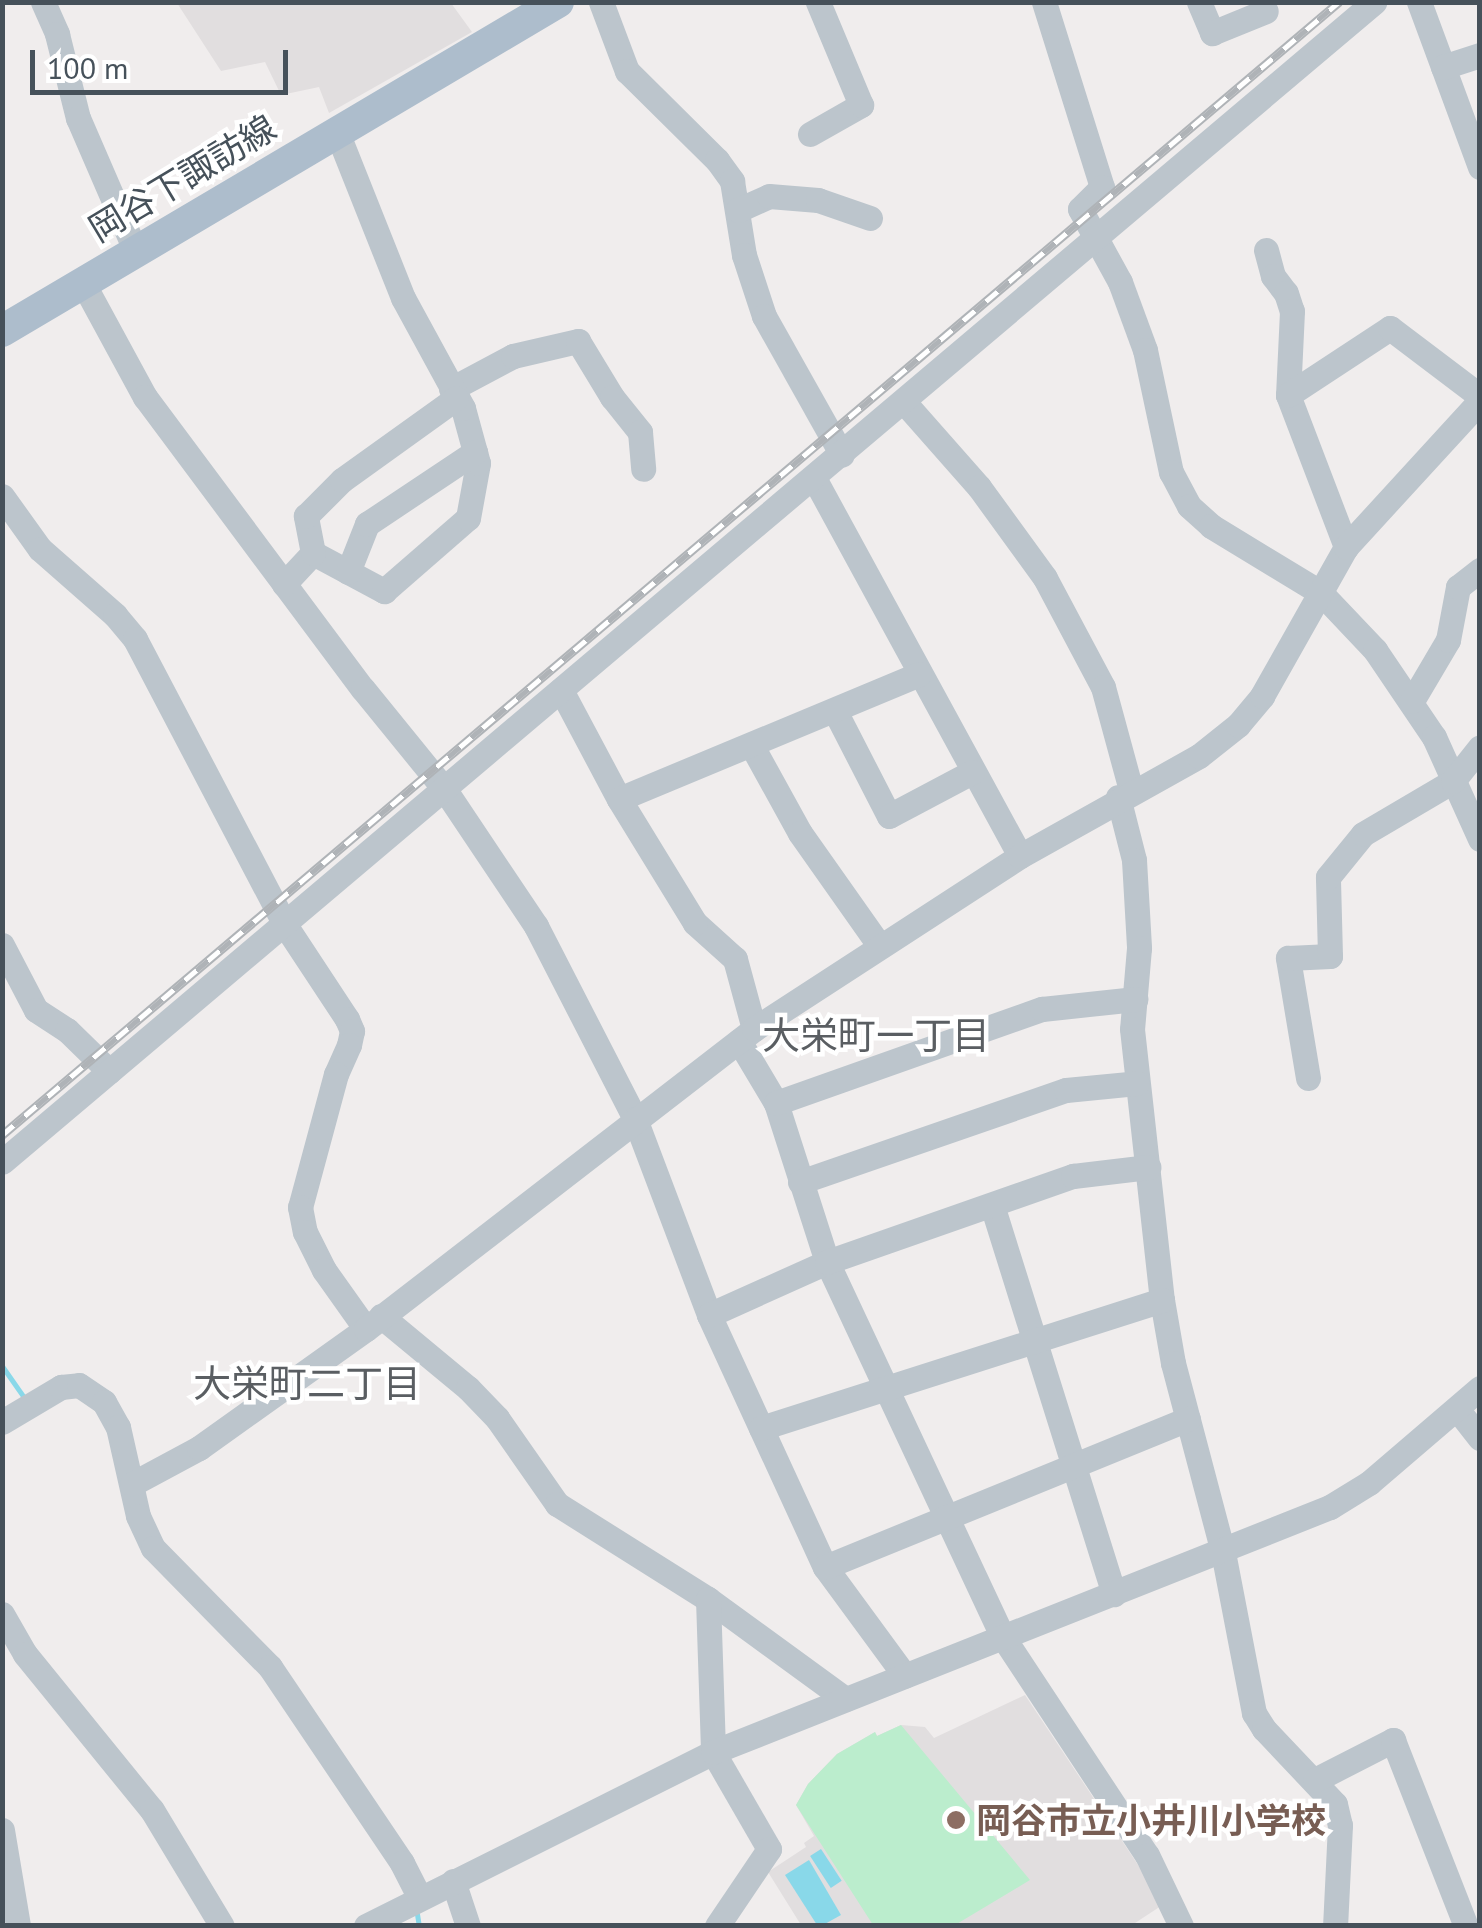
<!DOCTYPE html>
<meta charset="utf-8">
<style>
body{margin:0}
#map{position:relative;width:1482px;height:1928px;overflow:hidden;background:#f0eded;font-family:"PT Sans","Noto Sans JP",sans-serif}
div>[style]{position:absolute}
.education>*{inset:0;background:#e1dedf}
.green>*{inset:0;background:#bbedcd}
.water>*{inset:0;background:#89d8e9;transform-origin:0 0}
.stream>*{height:5px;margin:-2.5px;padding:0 2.5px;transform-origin:2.5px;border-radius:2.5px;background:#89d8e9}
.minor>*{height:25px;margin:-12.5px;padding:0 12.5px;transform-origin:12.5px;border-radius:12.5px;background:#bcc5cc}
.major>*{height:32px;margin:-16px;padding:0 16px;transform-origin:16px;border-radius:16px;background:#adbdcc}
.rail>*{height:9px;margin-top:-4.5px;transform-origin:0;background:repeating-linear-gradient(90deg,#fff 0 15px,#afb3b7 0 30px);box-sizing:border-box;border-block:2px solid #afb3b7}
.dots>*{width:28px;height:28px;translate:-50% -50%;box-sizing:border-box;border:5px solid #fff;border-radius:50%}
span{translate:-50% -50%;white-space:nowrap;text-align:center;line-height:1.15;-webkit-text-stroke:9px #fff;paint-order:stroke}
.street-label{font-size:35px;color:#46515a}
.education-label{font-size:35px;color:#785e54;font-weight:700}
.left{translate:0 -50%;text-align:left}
.neighbourhood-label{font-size:38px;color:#5a5e62}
.frame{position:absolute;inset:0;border:5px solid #46515a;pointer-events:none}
.scale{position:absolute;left:30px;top:50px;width:258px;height:45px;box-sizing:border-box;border:5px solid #46515a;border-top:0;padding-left:12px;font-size:30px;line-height:35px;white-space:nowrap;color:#46515a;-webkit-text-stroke:8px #fff;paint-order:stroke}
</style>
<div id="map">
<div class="education">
<div style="clip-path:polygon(177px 3px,451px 3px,472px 32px,329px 113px,319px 87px,281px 95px,265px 62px,221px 71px)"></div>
<div style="clip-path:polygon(1025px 1695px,1164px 1904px,1132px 1925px,801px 1925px,768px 1872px,806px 1847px,804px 1843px,814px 1836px,796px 1805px,808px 1784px,837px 1754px,875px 1732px,877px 1736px,901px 1725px,925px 1727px,934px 1738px)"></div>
</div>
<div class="green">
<div style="clip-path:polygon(901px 1725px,1030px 1880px,955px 1925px,873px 1925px,796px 1805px,808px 1784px,837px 1754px,875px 1732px,877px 1736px)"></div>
</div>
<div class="water">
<div style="left:821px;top:1849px;width:38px;height:13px;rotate:57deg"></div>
<div style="clip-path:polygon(809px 1860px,841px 1915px,823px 1925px,817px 1925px,785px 1875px)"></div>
</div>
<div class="stream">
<div style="left:2px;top:1366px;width:38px;rotate:55deg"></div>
<div style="left:417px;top:1914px;width:12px;rotate:81deg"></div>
</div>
<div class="minor">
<div style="left:43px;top:2px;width:35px;rotate:66deg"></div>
<div style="left:57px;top:34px;width:87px;rotate:76deg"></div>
<div style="left:78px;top:118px;width:146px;rotate:66.6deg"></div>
<div style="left:601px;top:2px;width:74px;rotate:69.4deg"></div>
<div style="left:627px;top:71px;width:127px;rotate:44.7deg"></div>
<div style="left:717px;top:160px;width:26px;rotate:54deg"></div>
<div style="left:732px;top:181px;width:75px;rotate:80.8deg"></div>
<div style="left:744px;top:255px;width:64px;rotate:71.8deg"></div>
<div style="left:764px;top:316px;width:159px;rotate:60.7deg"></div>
<div style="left:1044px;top:2px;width:194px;rotate:72.6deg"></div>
<div style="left:1102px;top:187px;width:31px;rotate:135deg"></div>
<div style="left:1080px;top:209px;width:83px;rotate:61.3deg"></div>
<div style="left:1120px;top:282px;width:72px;rotate:69.8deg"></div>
<div style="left:1145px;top:350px;width:125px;rotate:78deg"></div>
<div style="left:1171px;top:472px;width:38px;rotate:62deg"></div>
<div style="left:1189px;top:506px;width:30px;rotate:42deg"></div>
<div style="left:1211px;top:526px;width:129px;rotate:31.3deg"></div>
<div style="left:1321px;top:593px;width:79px;rotate:46.5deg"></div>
<div style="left:1375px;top:650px;width:105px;rotate:55.9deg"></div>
<div style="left:1434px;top:737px;width:112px;rotate:65.7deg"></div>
<div style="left:1199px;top:2px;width:34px;rotate:67deg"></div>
<div style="left:1212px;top:33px;width:58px;rotate:-22.2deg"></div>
<div style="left:1419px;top:2px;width:176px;rotate:69.7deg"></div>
<div style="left:1443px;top:67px;width:39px;rotate:-18deg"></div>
<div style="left:810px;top:134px;width:59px;rotate:-29.6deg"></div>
<div style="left:861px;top:105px;width:112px;rotate:-112.7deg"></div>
<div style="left:738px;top:210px;width:34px;rotate:-24deg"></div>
<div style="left:769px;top:196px;width:49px;rotate:4.7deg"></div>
<div style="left:818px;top:200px;width:55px;rotate:19.1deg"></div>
<div style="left:1266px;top:250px;width:27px;rotate:75deg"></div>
<div style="left:1273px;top:276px;width:21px;rotate:53deg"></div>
<div style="left:1286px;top:293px;width:19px;rotate:72deg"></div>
<div style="left:1292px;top:311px;width:84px;rotate:92.7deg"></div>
<div style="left:1288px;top:395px;width:163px;rotate:69.1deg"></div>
<div style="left:83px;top:283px;width:130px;rotate:61.5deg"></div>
<div style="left:145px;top:397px;width:364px;rotate:53.3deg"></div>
<div style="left:363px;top:689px;width:130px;rotate:50.9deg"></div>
<div style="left:445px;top:790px;width:164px;rotate:56.2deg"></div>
<div style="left:536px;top:926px;width:217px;rotate:62.8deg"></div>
<div style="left:635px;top:1119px;width:210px;rotate:69.3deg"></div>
<div style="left:709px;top:1315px;width:277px;rotate:65.3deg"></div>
<div style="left:825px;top:1567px;width:135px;rotate:53.7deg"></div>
<div style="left:451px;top:389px;width:70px;rotate:-28deg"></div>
<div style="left:513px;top:356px;width:67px;rotate:-13deg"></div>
<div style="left:578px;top:341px;width:66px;rotate:58.7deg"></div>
<div style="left:612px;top:397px;width:45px;rotate:51.3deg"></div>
<div style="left:640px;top:432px;width:37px;rotate:85deg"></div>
<div style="left:1288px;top:395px;width:122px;rotate:-33.3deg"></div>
<div style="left:1390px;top:328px;width:113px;rotate:37.1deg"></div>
<div style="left:904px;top:402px;width:113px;rotate:48.6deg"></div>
<div style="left:979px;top:487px;width:112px;rotate:54deg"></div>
<div style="left:1045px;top:578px;width:123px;rotate:62deg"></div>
<div style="left:1103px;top:687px;width:107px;rotate:74.8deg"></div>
<div style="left:814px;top:478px;width:430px;rotate:61.4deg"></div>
<div style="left:2px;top:496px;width:65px;rotate:54.4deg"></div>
<div style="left:40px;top:549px;width:100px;rotate:41.3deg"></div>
<div style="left:115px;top:615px;width:31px;rotate:50deg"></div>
<div style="left:135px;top:639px;width:323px;rotate:62.3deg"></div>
<div style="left:285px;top:925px;width:113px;rotate:56.6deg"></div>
<div style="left:347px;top:1019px;width:13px;rotate:67deg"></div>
<div style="left:352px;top:1031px;width:14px;rotate:102deg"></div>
<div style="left:349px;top:1045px;width:32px;rotate:114deg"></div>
<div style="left:336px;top:1074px;width:138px;rotate:105.1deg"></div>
<div style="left:300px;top:1207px;width:25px;rotate:79deg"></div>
<div style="left:305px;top:1232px;width:42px;rotate:63.4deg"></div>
<div style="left:324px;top:1270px;width:72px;rotate:54.6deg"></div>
<div style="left:313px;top:553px;width:81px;rotate:28.2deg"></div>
<div style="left:384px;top:591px;width:111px;rotate:-41deg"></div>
<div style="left:468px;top:518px;width:56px;rotate:-79.7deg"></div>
<div style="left:478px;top:463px;width:57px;rotate:-105.3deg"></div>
<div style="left:463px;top:408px;width:125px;rotate:-118.6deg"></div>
<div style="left:403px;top:298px;width:179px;rotate:-111.7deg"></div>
<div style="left:348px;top:572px;width:52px;rotate:-68.4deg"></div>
<div style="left:367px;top:524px;width:130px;rotate:-33.7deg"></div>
<div style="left:284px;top:584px;width:42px;rotate:-46.9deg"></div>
<div style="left:313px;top:553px;width:38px;rotate:-101deg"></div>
<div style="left:306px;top:516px;width:51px;rotate:-45deg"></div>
<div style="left:342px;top:480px;width:140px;rotate:-35.7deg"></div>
<div style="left:561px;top:690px;width:123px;rotate:62deg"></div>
<div style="left:1412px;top:701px;width:71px;rotate:-59.5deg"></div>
<div style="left:1448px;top:640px;width:54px;rotate:-79.3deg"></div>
<div style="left:1458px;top:587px;width:28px;rotate:-38deg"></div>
<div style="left:835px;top:711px;width:118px;rotate:62.8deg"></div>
<div style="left:889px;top:816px;width:94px;rotate:-27.9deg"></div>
<div style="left:752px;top:746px;width:99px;rotate:61.1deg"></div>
<div style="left:800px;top:833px;width:137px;rotate:54.8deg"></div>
<div style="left:1118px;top:797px;width:65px;rotate:75.7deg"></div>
<div style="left:1134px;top:860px;width:88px;rotate:86.7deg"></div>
<div style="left:1139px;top:948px;width:81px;rotate:94.9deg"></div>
<div style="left:1132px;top:1029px;width:273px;rotate:83.7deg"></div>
<div style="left:1162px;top:1300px;width:64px;rotate:80.1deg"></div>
<div style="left:1173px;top:1363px;width:196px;rotate:75.2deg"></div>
<div style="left:1223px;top:1552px;width:164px;rotate:79.1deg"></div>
<div style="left:1254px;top:1713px;width:19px;rotate:58deg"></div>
<div style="left:1264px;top:1729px;width:103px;rotate:46.6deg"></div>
<div style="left:1335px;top:1804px;width:22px;rotate:77deg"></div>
<div style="left:1340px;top:1825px;width:101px;rotate:92.8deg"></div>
<div style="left:2px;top:945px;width:73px;rotate:62.4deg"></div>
<div style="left:36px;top:1010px;width:37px;rotate:33deg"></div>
<div style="left:67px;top:1030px;width:59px;rotate:44.3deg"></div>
<div style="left:754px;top:1029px;width:73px;rotate:-105.2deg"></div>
<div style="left:735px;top:959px;width:54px;rotate:-138deg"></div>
<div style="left:695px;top:923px;width:145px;rotate:-121.5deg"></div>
<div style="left:619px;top:799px;width:325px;rotate:-22.6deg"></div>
<div style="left:739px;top:1041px;width:72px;rotate:59.2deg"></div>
<div style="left:776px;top:1103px;width:167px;rotate:72.2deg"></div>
<div style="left:827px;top:1262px;width:414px;rotate:64.9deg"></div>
<div style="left:1003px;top:1637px;width:261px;rotate:56.6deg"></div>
<div style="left:1147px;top:1855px;width:79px;rotate:64.4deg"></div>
<div style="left:1308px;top:1078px;width:122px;rotate:-99.5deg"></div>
<div style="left:1288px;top:958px;width:42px;rotate:-2.7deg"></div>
<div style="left:1330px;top:956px;width:79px;rotate:-91.5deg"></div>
<div style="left:1328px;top:877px;width:55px;rotate:-50.9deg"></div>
<div style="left:1363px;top:834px;width:104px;rotate:-30.5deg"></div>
<div style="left:1453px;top:781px;width:43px;rotate:-51.5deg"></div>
<div style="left:776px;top:1103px;width:282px;rotate:-19.5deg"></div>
<div style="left:1042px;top:1009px;width:94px;rotate:-6.1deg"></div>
<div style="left:2px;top:1162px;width:1797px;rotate:-40.21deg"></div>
<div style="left:800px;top:1182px;width:281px;rotate:-19.1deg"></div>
<div style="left:1066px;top:1090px;width:71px;rotate:-5.6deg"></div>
<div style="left:992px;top:1205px;width:408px;rotate:72.6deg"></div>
<div style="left:709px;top:1315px;width:129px;rotate:-24.2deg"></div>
<div style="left:827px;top:1262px;width:261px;rotate:-19.3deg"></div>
<div style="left:1073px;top:1176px;width:76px;rotate:-6.8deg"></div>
<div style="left:381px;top:1316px;width:113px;rotate:39.6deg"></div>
<div style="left:468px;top:1388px;width:42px;rotate:46deg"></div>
<div style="left:497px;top:1418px;width:105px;rotate:55.1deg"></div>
<div style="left:557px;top:1504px;width:178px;rotate:32.2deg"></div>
<div style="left:708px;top:1599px;width:170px;rotate:36.1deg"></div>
<div style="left:1457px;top:1409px;width:37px;rotate:52deg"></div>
<div style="left:2px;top:1422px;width:69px;rotate:-30.7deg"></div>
<div style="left:61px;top:1387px;width:18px;rotate:-6deg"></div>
<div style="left:79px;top:1385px;width:30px;rotate:34deg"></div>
<div style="left:104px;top:1402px;width:29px;rotate:61deg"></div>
<div style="left:118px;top:1427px;width:91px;rotate:77.3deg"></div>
<div style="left:138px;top:1516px;width:35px;rotate:65deg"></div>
<div style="left:153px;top:1548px;width:167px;rotate:45.5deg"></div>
<div style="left:270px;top:1667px;width:236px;rotate:56deg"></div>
<div style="left:402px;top:1863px;width:39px;rotate:63deg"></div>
<div style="left:761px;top:1428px;width:421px;rotate:-17.7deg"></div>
<div style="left:132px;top:1484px;width:76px;rotate:-28.2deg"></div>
<div style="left:199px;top:1448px;width:205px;rotate:-35.5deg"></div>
<div style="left:366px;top:1329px;width:490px;rotate:-37.7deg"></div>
<div style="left:754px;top:1029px;width:317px;rotate:-33deg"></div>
<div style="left:1020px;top:856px;width:205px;rotate:-29.2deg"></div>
<div style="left:1199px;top:756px;width:50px;rotate:-38.5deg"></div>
<div style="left:1238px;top:725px;width:38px;rotate:-50deg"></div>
<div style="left:1262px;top:696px;width:171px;rotate:-60.6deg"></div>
<div style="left:1346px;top:547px;width:198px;rotate:-47.5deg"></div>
<div style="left:825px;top:1567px;width:392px;rotate:-22.2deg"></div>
<div style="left:708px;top:1599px;width:153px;rotate:88.1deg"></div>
<div style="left:713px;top:1752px;width:112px;rotate:60deg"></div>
<div style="left:769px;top:1849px;width:93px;rotate:124deg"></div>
<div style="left:2px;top:1614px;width:46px;rotate:60.1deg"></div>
<div style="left:25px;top:1654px;width:201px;rotate:50.9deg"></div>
<div style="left:152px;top:1810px;width:135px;rotate:58.9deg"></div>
<div style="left:1315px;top:1780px;width:88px;rotate:-27.1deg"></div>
<div style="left:1393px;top:1740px;width:200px;rotate:68.6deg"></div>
<div style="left:2px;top:1830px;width:97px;rotate:80.5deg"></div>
<div style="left:453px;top:1881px;width:47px;rotate:71.6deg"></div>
<div style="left:366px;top:1926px;width:388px;rotate:-26.6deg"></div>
<div style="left:713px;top:1752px;width:664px;rotate:-21.66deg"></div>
<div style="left:1330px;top:1507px;width:46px;rotate:-31.6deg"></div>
<div style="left:1369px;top:1483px;width:146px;rotate:-40.6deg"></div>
</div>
<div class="major">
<div style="left:2px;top:331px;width:646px;rotate:-30.61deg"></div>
</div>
<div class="rail">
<div style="left:2px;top:1135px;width:1753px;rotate:-40.28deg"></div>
</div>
<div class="dots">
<div style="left:956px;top:1820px;background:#8d6e63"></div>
</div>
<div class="street-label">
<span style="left:182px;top:178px;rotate:-31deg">岡谷下諏訪線</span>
</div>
<div class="education-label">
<span class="left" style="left:976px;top:1820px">岡谷市立小井川小学校</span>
</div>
<div class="neighbourhood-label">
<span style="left:876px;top:1035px">大栄町一丁目</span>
<span style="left:307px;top:1383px">大栄町二丁目</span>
</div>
<div class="frame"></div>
<div class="scale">100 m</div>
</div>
